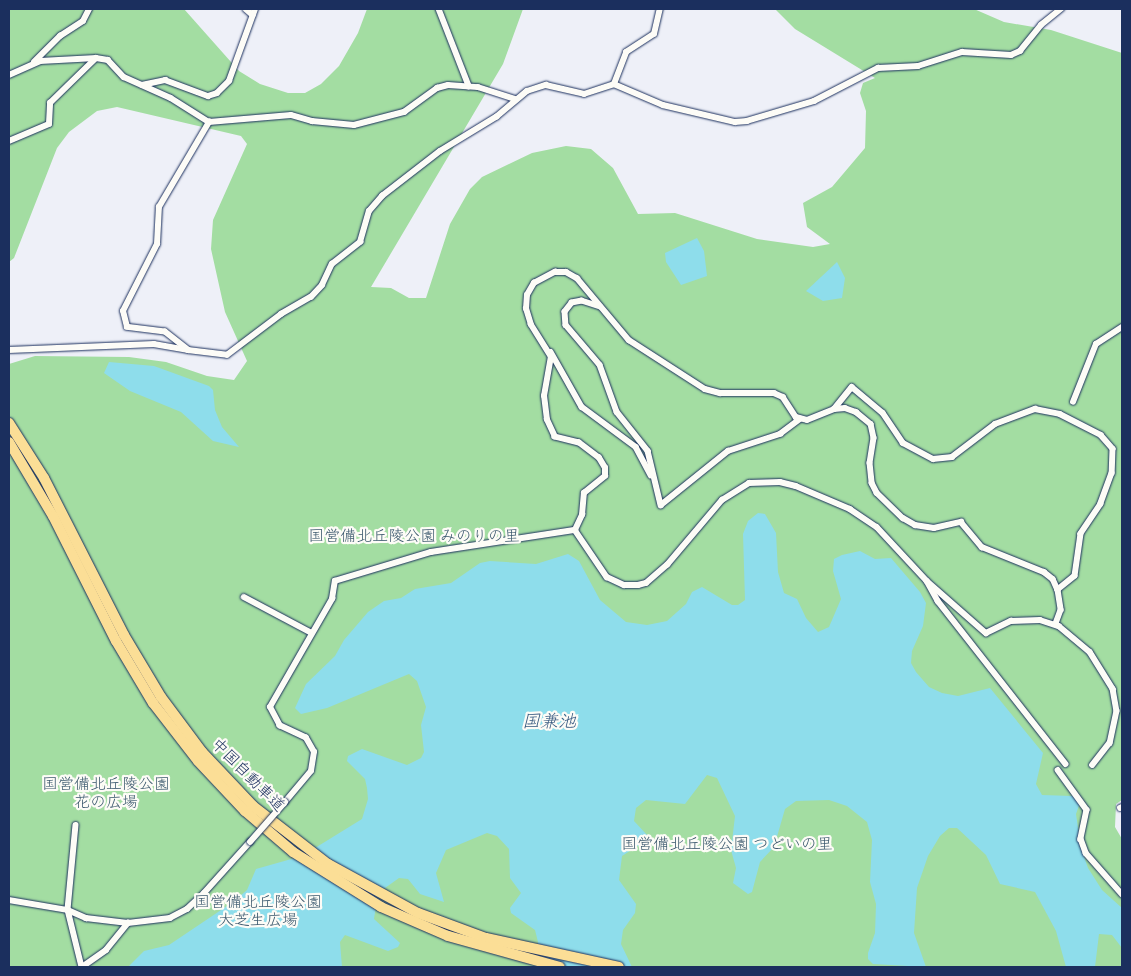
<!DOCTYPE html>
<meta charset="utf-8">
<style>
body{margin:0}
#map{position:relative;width:1131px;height:976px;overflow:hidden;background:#eef0f8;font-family:Pangolin,"Klee One",sans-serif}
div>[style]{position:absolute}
.green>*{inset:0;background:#a3dda2}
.water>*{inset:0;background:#8eddeb}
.roads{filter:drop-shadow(0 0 1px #1b2f5e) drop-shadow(0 0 1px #1b2f5e)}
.street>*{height:5.5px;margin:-2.75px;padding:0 2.75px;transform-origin:2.75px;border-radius:2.75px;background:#fdfcf7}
.highway>*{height:10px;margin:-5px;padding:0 5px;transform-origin:5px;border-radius:5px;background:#fbde96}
.bridges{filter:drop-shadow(0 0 1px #1b2f5e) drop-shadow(0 0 1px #1b2f5e)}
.street-bridge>*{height:5.5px;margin:-2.75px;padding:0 2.75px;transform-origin:2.75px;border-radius:2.75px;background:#fdfcf7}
span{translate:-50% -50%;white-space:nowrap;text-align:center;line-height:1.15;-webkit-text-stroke:4.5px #fdfcf7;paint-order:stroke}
.park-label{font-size:16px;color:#3d5a6f}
.street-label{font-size:16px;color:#1b2f5e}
.water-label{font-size:18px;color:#385a81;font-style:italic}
.frame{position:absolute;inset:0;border:10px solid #1b2f5e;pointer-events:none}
</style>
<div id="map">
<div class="green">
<div style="clip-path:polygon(9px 9px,184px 9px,239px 71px,260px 84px,288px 93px,305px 93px,321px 84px,339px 66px,358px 33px,367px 9px,523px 9px,503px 64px,371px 287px,391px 288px,409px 298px,426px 298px,450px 224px,470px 189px,482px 177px,532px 153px,566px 146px,591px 149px,613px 168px,638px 214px,675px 213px,757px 239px,813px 247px,830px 244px,807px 227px,803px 203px,832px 187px,865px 148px,866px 111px,860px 93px,863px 83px,875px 78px,795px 29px,775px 9px,974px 9px,1004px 22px,1051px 30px,1122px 53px,1122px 800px,1116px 804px,1115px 827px,1122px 839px,1122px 967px,9px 967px,9px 364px,35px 356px,129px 357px,166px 362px,207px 376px,234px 380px,247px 361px,225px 312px,211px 249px,213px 220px,247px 144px,241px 136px,117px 107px,97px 111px,69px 132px,57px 148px,14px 258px,9px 262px)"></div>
</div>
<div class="water">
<div style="clip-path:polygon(697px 238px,704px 251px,707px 276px,681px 285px,666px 262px,665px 253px)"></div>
<div style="clip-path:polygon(837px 262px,845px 278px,842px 298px,823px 301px,806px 291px)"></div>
<div style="clip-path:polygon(109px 362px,154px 366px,209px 386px,213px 390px,215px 410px,222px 427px,239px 447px,213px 441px,181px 412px,130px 391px,104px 373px)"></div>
<div style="clip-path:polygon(758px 513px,765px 514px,776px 533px,778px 572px,784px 593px,797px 599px,806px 618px,818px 632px,829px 627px,841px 599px,833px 571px,834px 559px,842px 555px,860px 551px,875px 559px,891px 558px,920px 592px,926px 603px,923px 626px,912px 651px,911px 663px,916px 672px,929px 687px,942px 693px,958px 696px,990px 688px,1043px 753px,1036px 784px,1042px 795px,1072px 796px,1081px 800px,1076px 814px,1081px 848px,1088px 868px,1102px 890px,1122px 908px,1122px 948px,1112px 935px,1099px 934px,1095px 967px,1066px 967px,1056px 931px,1035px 892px,1000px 884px,986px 855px,957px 828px,949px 828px,940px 836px,928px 856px,917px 888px,914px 933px,926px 967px,873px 964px,868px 959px,868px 953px,875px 933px,876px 904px,870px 882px,872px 840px,867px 822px,847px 806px,829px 800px,796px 801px,785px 809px,774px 847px,760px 862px,752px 892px,748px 894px,733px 883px,736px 868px,731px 850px,735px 816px,717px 778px,707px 775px,685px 804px,646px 800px,636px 808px,634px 821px,648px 836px,647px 840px,622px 856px,619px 880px,636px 904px,635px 913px,623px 930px,621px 944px,632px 967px,537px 967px,538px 942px,535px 930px,511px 913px,510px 908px,521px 893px,510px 878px,509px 849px,497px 836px,487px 833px,446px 850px,436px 873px,444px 902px,420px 894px,408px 879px,399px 878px,378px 893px,374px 919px,400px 943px,398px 947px,388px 951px,345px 935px,340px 942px,342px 967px,128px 967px,144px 951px,169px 945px,233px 902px,247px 890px,256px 869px,302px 856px,362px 819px,368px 799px,367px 788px,365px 779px,347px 761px,348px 756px,362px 749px,407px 765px,421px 758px,424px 752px,421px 725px,426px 707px,417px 681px,409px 674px,327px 708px,301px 714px,295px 708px,306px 684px,335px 656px,344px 640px,368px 612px,384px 601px,401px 598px,415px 589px,451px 583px,480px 563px,490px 561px,536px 564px,568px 554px,579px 561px,600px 600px,626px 622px,647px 625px,667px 621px,686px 604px,692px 592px,702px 587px,732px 605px,738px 605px,745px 600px,743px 534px,748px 521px)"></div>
</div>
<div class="roads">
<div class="street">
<div style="left:246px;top:9px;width:9px;rotate:41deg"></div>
<div style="left:439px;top:9px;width:83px;rotate:68.7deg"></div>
<div style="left:34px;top:62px;width:37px;rotate:-45deg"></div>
<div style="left:60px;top:36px;width:27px;rotate:-33deg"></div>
<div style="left:83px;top:21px;width:13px;rotate:-63deg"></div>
<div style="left:9px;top:75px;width:34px;rotate:-24deg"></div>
<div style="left:40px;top:61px;width:56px;rotate:-3.1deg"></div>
<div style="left:96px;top:58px;width:12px;rotate:9deg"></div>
<div style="left:108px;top:60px;width:23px;rotate:47deg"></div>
<div style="left:124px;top:77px;width:51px;rotate:24.1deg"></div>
<div style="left:171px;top:98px;width:45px;rotate:32.3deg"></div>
<div style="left:209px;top:122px;width:82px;rotate:-4.9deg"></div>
<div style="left:291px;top:115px;width:22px;rotate:16deg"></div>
<div style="left:312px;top:121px;width:42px;rotate:5.4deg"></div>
<div style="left:354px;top:125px;width:52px;rotate:-14.6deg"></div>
<div style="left:404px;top:112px;width:41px;rotate:-36deg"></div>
<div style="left:437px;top:88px;width:11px;rotate:-15deg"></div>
<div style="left:448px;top:85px;width:30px;rotate:4deg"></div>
<div style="left:478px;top:87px;width:40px;rotate:18deg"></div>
<div style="left:614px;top:84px;width:53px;rotate:23.2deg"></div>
<div style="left:663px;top:105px;width:74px;rotate:13.3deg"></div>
<div style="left:735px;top:122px;width:12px;rotate:-5deg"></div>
<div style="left:747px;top:121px;width:70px;rotate:-16.6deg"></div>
<div style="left:814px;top:101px;width:72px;rotate:-27.3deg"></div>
<div style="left:878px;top:68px;width:40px;rotate:-2.9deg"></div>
<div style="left:918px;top:66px;width:46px;rotate:-17.7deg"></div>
<div style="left:962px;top:52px;width:49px;rotate:3.5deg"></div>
<div style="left:1011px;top:55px;width:10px;rotate:-24deg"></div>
<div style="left:1020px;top:51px;width:33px;rotate:-51deg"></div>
<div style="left:1041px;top:25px;width:26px;rotate:-39deg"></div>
<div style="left:142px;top:85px;width:24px;rotate:-12deg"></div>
<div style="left:165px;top:80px;width:46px;rotate:20.4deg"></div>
<div style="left:208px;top:96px;width:9px;rotate:-18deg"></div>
<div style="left:217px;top:93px;width:17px;rotate:-45deg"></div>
<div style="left:229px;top:81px;width:77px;rotate:-70.1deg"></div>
<div style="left:9px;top:141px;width:43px;rotate:-23deg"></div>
<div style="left:49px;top:124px;width:21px;rotate:-87deg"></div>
<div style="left:50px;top:103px;width:64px;rotate:-44.4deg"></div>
<div style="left:600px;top:307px;width:19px;rotate:-162deg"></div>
<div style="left:582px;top:301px;width:10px;rotate:169deg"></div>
<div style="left:572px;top:303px;width:11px;rotate:128deg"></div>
<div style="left:565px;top:312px;width:13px;rotate:86deg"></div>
<div style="left:566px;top:325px;width:52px;rotate:49.6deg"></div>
<div style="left:600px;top:365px;width:50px;rotate:70.1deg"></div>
<div style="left:617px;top:412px;width:50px;rotate:51.5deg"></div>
<div style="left:648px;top:451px;width:56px;rotate:76.5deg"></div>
<div style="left:661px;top:505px;width:86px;rotate:-38.9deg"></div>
<div style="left:728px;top:451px;width:55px;rotate:-18.1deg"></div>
<div style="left:780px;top:434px;width:25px;rotate:-37deg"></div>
<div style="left:9px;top:350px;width:145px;rotate:-2.4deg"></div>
<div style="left:154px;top:344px;width:35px;rotate:10deg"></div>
<div style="left:188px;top:350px;width:29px;rotate:-142deg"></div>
<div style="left:165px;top:332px;width:38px;rotate:-173deg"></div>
<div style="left:127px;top:327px;width:16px;rotate:-104deg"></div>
<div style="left:123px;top:311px;width:75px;rotate:-63.1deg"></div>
<div style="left:157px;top:244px;width:37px;rotate:-87deg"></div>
<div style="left:159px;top:207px;width:99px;rotate:-59.5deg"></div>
<div style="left:188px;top:350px;width:39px;rotate:7deg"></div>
<div style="left:227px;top:355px;width:68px;rotate:-37.2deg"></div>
<div style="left:281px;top:314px;width:34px;rotate:-30deg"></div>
<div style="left:311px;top:297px;width:16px;rotate:-47deg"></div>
<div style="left:322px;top:285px;width:23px;rotate:-65deg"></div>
<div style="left:332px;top:264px;width:36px;rotate:-38deg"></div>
<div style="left:360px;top:242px;width:32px;rotate:-74deg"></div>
<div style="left:369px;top:211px;width:20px;rotate:-49deg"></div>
<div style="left:382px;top:196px;width:73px;rotate:-37.8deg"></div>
<div style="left:440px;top:151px;width:66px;rotate:-31.3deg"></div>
<div style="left:496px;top:117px;width:40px;rotate:-40deg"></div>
<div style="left:527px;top:91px;width:20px;rotate:-18deg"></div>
<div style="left:546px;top:85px;width:39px;rotate:13deg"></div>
<div style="left:584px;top:94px;width:32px;rotate:-18deg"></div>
<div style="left:614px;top:84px;width:34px;rotate:-69deg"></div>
<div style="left:626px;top:52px;width:33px;rotate:-33deg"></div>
<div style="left:654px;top:34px;width:26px;rotate:-77deg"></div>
<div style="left:551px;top:352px;width:63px;rotate:60.6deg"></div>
<div style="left:582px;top:407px;width:67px;rotate:36.5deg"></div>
<div style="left:636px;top:447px;width:32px;rotate:62deg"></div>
<div style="left:1073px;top:402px;width:62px;rotate:-68.4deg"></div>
<div style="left:1096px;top:344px;width:31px;rotate:-33deg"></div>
<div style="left:834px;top:409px;width:11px;rotate:-5deg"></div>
<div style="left:845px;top:408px;width:12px;rotate:20deg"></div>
<div style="left:856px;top:412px;width:19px;rotate:39deg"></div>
<div style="left:871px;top:424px;width:14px;rotate:78deg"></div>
<div style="left:874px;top:438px;width:25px;rotate:99deg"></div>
<div style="left:870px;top:463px;width:20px;rotate:84deg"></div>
<div style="left:872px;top:483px;width:11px;rotate:63deg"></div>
<div style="left:877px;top:493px;width:36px;rotate:44deg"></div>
<div style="left:903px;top:518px;width:14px;rotate:30deg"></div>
<div style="left:915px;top:525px;width:19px;rotate:9deg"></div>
<div style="left:934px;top:528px;width:28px;rotate:-13deg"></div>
<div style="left:961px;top:522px;width:33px;rotate:50deg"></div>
<div style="left:982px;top:547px;width:67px;rotate:22deg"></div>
<div style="left:1044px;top:572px;width:11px;rotate:38deg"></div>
<div style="left:1053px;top:579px;width:12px;rotate:66deg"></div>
<div style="left:575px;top:530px;width:17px;rotate:-65deg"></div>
<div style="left:582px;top:515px;width:22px;rotate:-85deg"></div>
<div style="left:584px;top:493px;width:27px;rotate:-39deg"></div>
<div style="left:605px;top:476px;width:8px;rotate:-90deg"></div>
<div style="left:605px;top:468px;width:12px;rotate:-121deg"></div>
<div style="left:599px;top:458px;width:25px;rotate:-143deg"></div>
<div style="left:579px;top:443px;width:25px;rotate:-166deg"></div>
<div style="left:555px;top:437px;width:19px;rotate:-115deg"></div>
<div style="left:547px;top:420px;width:24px;rotate:-97deg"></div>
<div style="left:544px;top:396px;width:40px;rotate:-80deg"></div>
<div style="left:551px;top:357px;width:38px;rotate:-122deg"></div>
<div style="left:531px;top:325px;width:17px;rotate:-107deg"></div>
<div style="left:526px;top:309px;width:14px;rotate:-86deg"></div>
<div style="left:527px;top:295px;width:14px;rotate:-60deg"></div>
<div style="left:534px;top:283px;width:24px;rotate:-28deg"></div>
<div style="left:555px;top:272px;width:11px"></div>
<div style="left:566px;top:272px;width:13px;rotate:29deg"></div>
<div style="left:577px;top:278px;width:81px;rotate:50deg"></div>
<div style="left:629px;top:340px;width:90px;rotate:32.8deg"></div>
<div style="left:705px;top:389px;width:16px;rotate:15deg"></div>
<div style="left:720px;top:393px;width:54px"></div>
<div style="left:774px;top:393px;width:10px;rotate:24deg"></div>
<div style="left:783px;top:397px;width:24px;rotate:57deg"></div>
<div style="left:796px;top:417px;width:11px;rotate:15deg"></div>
<div style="left:807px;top:420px;width:29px;rotate:-22deg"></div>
<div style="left:834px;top:409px;width:28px;rotate:-51deg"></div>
<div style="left:852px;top:387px;width:40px;rotate:40deg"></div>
<div style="left:883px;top:413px;width:36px;rotate:56deg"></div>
<div style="left:903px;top:443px;width:34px;rotate:28deg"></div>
<div style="left:933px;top:459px;width:19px;rotate:-6deg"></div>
<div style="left:952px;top:457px;width:54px;rotate:-37.5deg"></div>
<div style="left:995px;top:424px;width:43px;rotate:-20.6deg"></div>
<div style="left:1035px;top:409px;width:25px;rotate:11deg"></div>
<div style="left:1060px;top:414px;width:46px;rotate:27.1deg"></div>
<div style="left:1101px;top:435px;width:18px;rotate:49deg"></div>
<div style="left:1113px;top:449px;width:24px;rotate:92deg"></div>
<div style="left:1112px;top:473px;width:33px;rotate:110deg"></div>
<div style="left:1101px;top:504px;width:36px;rotate:124deg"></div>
<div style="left:1081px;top:534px;width:42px;rotate:98.1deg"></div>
<div style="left:1075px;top:576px;width:22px;rotate:141deg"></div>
<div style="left:1058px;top:590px;width:20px;rotate:81deg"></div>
<div style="left:1061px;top:610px;width:15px;rotate:110deg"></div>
<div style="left:575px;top:530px;width:57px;rotate:55.8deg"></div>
<div style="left:607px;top:577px;width:19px;rotate:25deg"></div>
<div style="left:624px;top:585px;width:14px"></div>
<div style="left:638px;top:585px;width:8px;rotate:-14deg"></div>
<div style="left:646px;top:583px;width:28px;rotate:-41deg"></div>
<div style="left:667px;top:565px;width:85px;rotate:-49.8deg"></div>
<div style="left:722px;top:500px;width:32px;rotate:-32deg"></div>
<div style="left:749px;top:483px;width:31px;rotate:-2deg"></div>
<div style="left:780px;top:482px;width:16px;rotate:14deg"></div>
<div style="left:796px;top:486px;width:59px;rotate:23.1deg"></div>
<div style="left:850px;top:509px;width:32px;rotate:34deg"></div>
<div style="left:877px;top:527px;width:74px;rotate:47.2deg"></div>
<div style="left:927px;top:581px;width:23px;rotate:61deg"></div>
<div style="left:938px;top:601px;width:207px;rotate:51.9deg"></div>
<div style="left:927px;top:581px;width:79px;rotate:41.4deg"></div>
<div style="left:986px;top:633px;width:28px;rotate:-26deg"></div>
<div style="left:1011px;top:621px;width:29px;rotate:-2deg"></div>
<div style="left:1040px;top:620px;width:20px;rotate:18deg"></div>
<div style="left:1059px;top:626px;width:40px;rotate:40deg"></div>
<div style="left:1090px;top:652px;width:44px;rotate:58.1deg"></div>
<div style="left:1113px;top:689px;width:22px;rotate:80deg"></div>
<div style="left:1117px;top:711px;width:33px;rotate:102deg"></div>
<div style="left:1110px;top:743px;width:28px;rotate:128deg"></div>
<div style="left:244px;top:597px;width:75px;rotate:27.9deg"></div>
<div style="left:1058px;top:770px;width:49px;rotate:54.1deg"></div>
<div style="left:1087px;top:810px;width:30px;rotate:102deg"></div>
<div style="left:1081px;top:839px;width:15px;rotate:70deg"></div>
<div style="left:1086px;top:853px;width:55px;rotate:48.7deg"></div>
<div style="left:285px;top:802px;width:40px;rotate:-50deg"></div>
<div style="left:311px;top:771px;width:19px;rotate:-81deg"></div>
<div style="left:314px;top:752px;width:16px;rotate:-120deg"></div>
<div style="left:306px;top:738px;width:29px;rotate:-155deg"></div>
<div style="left:280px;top:726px;width:21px;rotate:-118deg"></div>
<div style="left:270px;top:707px;width:125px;rotate:-60.1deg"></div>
<div style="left:332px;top:599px;width:18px;rotate:-81deg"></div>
<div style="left:335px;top:581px;width:100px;rotate:-16.8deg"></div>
<div style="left:431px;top:552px;width:146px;rotate:-8.7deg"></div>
<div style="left:1120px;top:808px;width:2px;rotate:-27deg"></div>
<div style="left:76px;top:825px;width:85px;rotate:95.4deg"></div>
<div style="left:68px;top:910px;width:59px;rotate:76.2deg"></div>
<div style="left:82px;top:967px;width:29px;rotate:-35deg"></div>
<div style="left:106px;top:950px;width:35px;rotate:-51deg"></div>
<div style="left:9px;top:900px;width:60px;rotate:9.6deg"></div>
<div style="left:68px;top:910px;width:20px;rotate:24deg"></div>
<div style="left:86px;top:918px;width:42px;rotate:6.8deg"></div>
<div style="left:128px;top:923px;width:42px;rotate:-6.8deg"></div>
<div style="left:170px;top:918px;width:19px;rotate:-28deg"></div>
<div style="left:187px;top:909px;width:23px;rotate:-43deg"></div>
<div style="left:204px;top:893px;width:69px;rotate:-48deg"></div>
</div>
<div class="highway">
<div style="left:9px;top:423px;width:65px;rotate:57.5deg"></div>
<div style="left:44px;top:478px;width:176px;rotate:63deg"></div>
<div style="left:124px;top:635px;width:72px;rotate:59.2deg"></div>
<div style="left:161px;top:697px;width:69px;rotate:53.3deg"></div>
<div style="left:202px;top:752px;width:74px;rotate:46.6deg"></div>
<div style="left:253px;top:806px;width:95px;rotate:37.7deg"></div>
<div style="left:328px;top:864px;width:102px;rotate:28.6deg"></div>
<div style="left:418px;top:913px;width:72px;rotate:20.2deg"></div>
<div style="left:486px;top:938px;width:136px;rotate:12.3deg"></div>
<div style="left:9px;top:442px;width:86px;rotate:59.3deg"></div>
<div style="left:53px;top:516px;width:140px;rotate:63.3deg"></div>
<div style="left:116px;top:641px;width:72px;rotate:59.2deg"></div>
<div style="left:153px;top:703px;width:73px;rotate:52.2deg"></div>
<div style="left:198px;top:761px;width:69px;rotate:46.8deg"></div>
<div style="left:245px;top:811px;width:63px;rotate:40.5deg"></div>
<div style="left:293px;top:852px;width:104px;rotate:32deg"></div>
<div style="left:381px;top:907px;width:73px;rotate:23.4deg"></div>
<div style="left:448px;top:936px;width:116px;rotate:15.5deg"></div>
</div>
</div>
<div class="bridges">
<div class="street-bridge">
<div style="left:250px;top:842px;width:53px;rotate:-48.8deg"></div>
</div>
</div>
<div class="park-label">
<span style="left:414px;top:536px">国営備北丘陵公園 みのりの里</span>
<span style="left:106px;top:793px">国営備北丘陵公園<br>花の広場</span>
<span style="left:727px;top:844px">国営備北丘陵公園 つどいの里</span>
<span style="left:258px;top:911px">国営備北丘陵公園<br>大芝生広場</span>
</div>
<div class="street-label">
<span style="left:248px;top:775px;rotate:45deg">中国自動車道</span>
</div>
<div class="water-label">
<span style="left:549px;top:722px">国兼池</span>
</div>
<div class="frame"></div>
</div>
